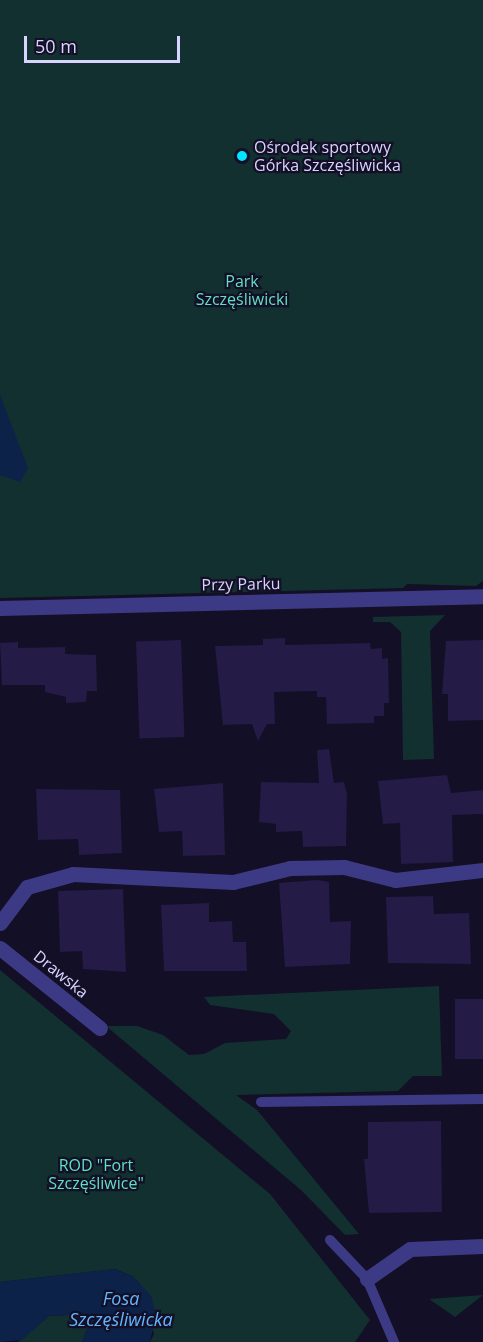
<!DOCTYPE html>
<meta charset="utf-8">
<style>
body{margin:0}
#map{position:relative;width:483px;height:1342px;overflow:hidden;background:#130f26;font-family:"Open Sans",sans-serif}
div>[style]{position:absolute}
.green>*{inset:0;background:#12302f}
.water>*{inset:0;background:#0c2248}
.building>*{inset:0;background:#241b47;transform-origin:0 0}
.lane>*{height:10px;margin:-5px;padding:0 5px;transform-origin:5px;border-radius:5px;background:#3d3a85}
.street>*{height:15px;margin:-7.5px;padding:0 7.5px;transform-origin:7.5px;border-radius:7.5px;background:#3d3a85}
.dots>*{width:16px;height:16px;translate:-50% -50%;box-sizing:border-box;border:3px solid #130f26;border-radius:50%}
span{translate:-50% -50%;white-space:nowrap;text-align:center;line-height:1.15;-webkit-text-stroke:4.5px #130f26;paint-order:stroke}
.poi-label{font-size:16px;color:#d9d4ff}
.left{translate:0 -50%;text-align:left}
.park-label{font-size:16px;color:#5fe0c0}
.street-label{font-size:16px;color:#d9d4ff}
.water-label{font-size:18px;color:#62b6ff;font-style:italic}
.scale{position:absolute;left:24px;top:36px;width:156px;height:27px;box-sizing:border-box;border:3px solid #d9d4ff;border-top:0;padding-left:8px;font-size:18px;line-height:21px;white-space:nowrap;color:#d9d4ff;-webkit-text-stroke:4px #130f26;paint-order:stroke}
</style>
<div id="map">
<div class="green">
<div style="clip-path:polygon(0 0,483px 0,483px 581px,476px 586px,407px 584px,403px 588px,0 598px)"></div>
<div style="clip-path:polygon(445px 615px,430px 631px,434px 759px,403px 760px,401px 632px,390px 622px,373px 622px,373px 617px)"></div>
<div style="clip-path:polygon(0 970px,270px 1194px,370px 1320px,355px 1342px,150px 1342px,154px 1334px,134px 1277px,115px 1269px,0 1282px)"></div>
<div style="clip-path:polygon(439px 986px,442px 1076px,413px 1076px,398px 1091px,236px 1095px,257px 1110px,359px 1234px,345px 1235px,301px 1190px,106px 1026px,137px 1026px,163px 1035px,189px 1055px,204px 1054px,225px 1043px,286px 1039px,291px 1031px,274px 1014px,210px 1005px,204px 997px)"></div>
<div style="clip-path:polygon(483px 1295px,455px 1317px,429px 1299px)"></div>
<div style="clip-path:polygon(87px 1314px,91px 1319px,82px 1342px,18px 1342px,49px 1316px)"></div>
</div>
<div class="water">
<div style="clip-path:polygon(0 395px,28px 468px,20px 482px,0 475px)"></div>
<div style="clip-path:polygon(114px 1269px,134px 1277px,151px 1296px,156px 1314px,150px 1342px,82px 1342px,91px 1319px,87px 1314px,49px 1316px,22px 1340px,0 1342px,0 1282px)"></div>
</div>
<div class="building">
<div style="clip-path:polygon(285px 638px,285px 645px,370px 643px,371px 649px,382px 648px,382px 659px,388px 658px,389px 703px,384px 703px,384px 716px,374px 716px,374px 723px,327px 724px,326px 697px,317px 697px,317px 691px,274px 692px,275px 724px,267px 724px,258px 741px,252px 724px,223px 725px,215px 646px,263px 645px,263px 639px)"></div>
<div style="left:181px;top:640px;width:97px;height:45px;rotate:88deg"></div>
<div style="clip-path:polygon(483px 640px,483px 720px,448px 721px,448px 694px,442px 694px,446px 641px)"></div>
<div style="clip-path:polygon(18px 642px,18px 648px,65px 647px,65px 654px,96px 655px,97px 691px,87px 691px,86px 702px,66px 703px,66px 697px,45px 692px,45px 685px,2px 685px,0 643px)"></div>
<div style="clip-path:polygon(329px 749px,334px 783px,344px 782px,347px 794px,346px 846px,303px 847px,302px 831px,276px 832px,276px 824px,259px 822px,261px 782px,319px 783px,317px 750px)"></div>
<div style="clip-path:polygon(447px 775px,451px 793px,483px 790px,483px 814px,452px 815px,453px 862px,401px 864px,400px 823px,383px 824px,378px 781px)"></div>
<div style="clip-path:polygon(223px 783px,225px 855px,183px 856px,182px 831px,159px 832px,154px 789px)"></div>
<div style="clip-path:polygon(36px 789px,120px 790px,122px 853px,79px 855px,78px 839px,38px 840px)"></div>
<div style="clip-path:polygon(317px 880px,329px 882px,330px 922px,351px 921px,350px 964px,285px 967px,279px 883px)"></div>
<div style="clip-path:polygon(123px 889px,126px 972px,83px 969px,82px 951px,60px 952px,58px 891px)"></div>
<div style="clip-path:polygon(433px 896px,434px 914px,469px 913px,471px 964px,388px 963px,386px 897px)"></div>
<div style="clip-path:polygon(209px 903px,209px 922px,232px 921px,233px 942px,246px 942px,247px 971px,164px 971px,161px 905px)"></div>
<div style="left:483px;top:999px;width:60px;height:28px;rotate:90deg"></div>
<div style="clip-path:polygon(441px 1121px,442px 1212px,369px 1213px,364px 1159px,368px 1159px,368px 1122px)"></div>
</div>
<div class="lane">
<div style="left:261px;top:1102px;width:222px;rotate:-0.8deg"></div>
<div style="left:330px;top:1240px;width:54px;rotate:46.5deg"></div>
<div style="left:367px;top:1279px;width:69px;rotate:66.8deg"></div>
</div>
<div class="street">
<div style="left:0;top:608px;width:483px;rotate:-1.4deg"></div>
<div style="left:0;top:923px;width:45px;rotate:-53.1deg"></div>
<div style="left:27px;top:887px;width:48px;rotate:-15.8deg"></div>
<div style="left:73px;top:874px;width:160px;rotate:2.9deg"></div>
<div style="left:233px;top:882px;width:59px;rotate:-13.8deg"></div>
<div style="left:290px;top:868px;width:54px;rotate:-1.1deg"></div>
<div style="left:344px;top:867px;width:53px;rotate:14.3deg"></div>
<div style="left:395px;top:880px;width:89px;rotate:-6.5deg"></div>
<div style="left:0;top:948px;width:128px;rotate:38.7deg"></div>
<div style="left:367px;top:1279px;width:52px;rotate:-34.9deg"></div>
<div style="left:410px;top:1249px;width:73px;rotate:-2.4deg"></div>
</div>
<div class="dots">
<div style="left:242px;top:156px;background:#00e5ff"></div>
</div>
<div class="poi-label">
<span class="left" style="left:254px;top:156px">Ośrodek sportowy<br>Górka Szczęśliwicka</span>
</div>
<div class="park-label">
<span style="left:242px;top:290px">Park<br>Szczęśliwicki</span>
<span style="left:96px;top:1174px">ROD "Fort<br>Szczęśliwice"</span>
</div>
<div class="street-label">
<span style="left:241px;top:584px;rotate:-1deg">Przy Parku</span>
<span style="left:61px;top:974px;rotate:39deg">Drawska</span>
</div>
<div class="water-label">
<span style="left:121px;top:1309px">Fosa<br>Szczęśliwicka</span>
</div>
<div class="scale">50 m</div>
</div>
